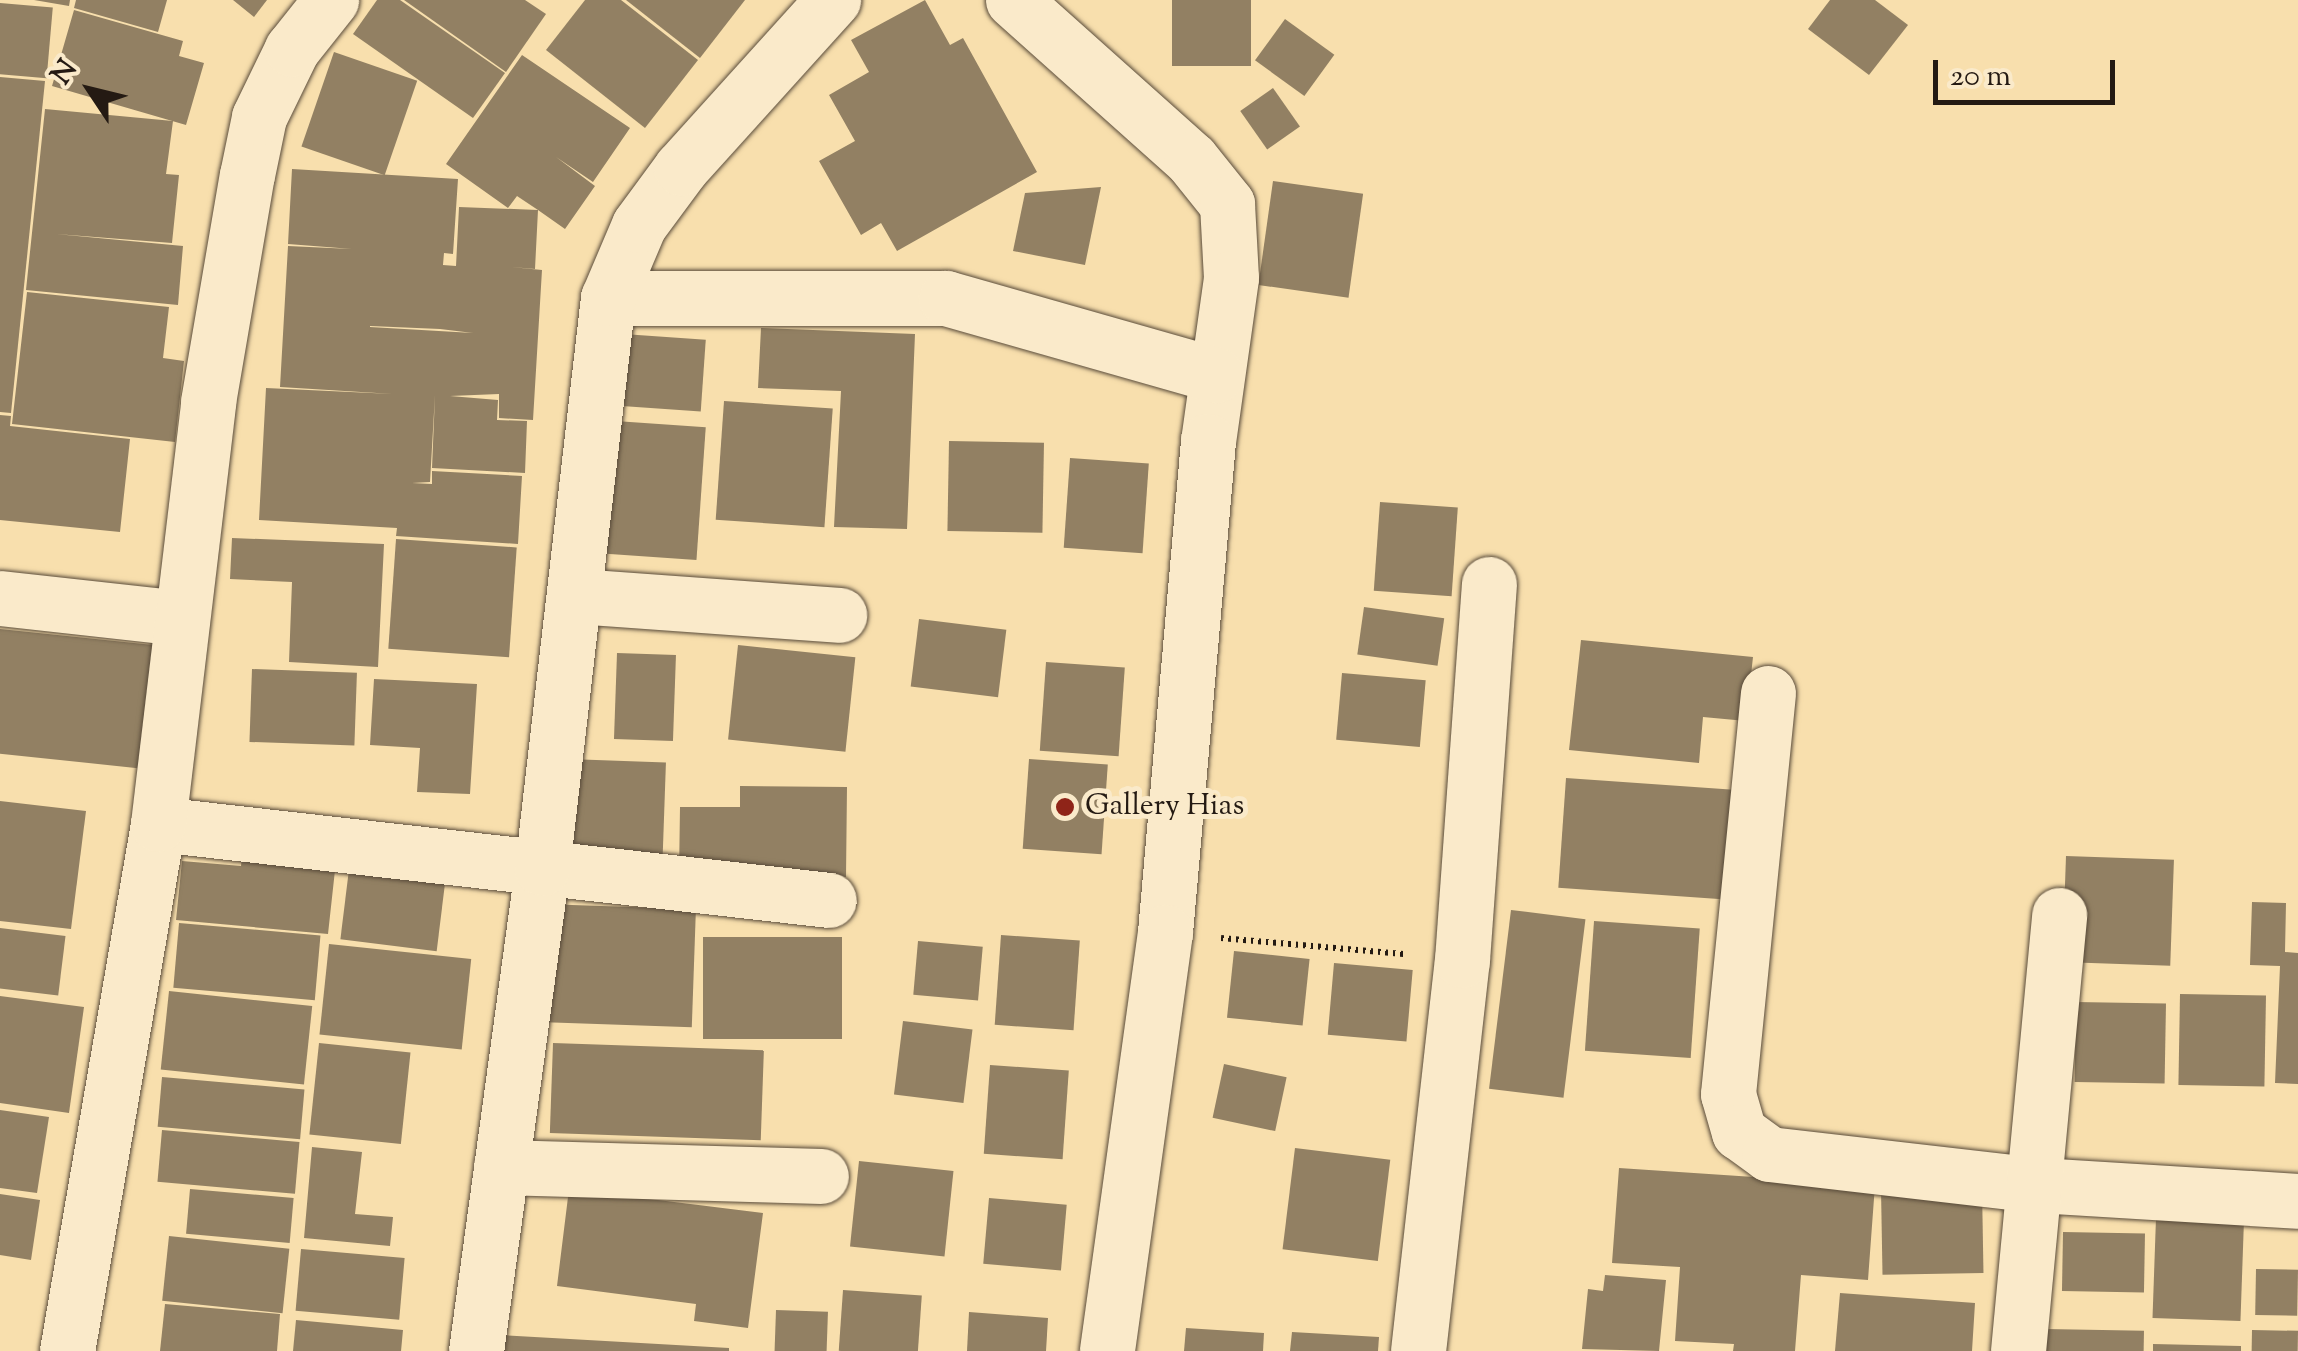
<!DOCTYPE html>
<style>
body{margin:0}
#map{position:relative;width:2298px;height:1351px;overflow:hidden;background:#f8dfad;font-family:"Sorts Mill Goudy",serif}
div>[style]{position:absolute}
.building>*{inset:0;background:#928063;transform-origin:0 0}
.path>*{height:6px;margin-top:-3px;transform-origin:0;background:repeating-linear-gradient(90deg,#241a13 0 2.5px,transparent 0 7.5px)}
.roads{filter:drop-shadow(0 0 2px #594b3a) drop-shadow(0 0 2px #594b3a)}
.minor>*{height:55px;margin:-27.5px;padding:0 27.5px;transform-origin:27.5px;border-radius:27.5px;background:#faeaca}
.dots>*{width:28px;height:28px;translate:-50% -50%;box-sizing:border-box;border:5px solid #faeaca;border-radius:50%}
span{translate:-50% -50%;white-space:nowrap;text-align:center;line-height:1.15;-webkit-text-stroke:10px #faeaca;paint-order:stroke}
.poi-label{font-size:30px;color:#241a13}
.left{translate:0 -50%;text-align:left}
.north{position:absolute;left:40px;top:40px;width:100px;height:100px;-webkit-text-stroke:8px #faeaca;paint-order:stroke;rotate:305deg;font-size:28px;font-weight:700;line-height:40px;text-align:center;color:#241a13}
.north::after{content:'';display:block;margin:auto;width:35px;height:45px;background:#241a13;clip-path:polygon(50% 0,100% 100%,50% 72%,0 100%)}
.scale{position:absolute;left:1933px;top:60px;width:182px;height:45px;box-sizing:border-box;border:5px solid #241a13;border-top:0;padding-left:12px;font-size:30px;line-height:35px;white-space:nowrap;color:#241a13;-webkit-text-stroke:8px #faeaca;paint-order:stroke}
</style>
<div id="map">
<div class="building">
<div style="clip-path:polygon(34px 0,70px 0,69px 6px)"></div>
<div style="clip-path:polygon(76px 0,167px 0,158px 32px,74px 8px)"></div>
<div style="clip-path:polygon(233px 0,267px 0,254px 17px)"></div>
<div style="clip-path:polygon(377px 0,400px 0,505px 73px,473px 118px,353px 34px)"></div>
<div style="clip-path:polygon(404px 0,525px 0,546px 14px,506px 72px)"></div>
<div style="clip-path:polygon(585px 0,621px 0,698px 60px,645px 128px,546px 50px)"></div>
<div style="clip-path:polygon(626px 0,745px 0,700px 58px)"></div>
<div style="clip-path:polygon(925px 0,950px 45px,963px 38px,1037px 172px,897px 251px,881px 223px,861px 235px,819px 161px,855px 141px,829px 95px,869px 72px,851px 40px)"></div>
<div style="left:1172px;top:0;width:79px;height:66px"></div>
<div style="clip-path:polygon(1830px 0,1875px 0,1908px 25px,1869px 75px,1808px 29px)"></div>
<div style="left:0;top:3px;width:53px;height:71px;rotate:5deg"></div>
<div style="clip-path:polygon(74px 10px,183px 41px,179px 56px,204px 63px,186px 125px,52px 86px)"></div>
<div style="left:1285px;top:19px;width:61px;height:51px;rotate:36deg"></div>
<div style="left:334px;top:52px;width:88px;height:100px;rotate:19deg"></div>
<div style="clip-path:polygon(evenodd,522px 55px,630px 128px,593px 182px,556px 157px,595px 186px,565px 229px,538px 210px,535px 269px,511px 267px,542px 270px,533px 420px,499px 418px,499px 394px,450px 396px,498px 400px,497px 420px,527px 421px,525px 473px,432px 468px,435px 395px,430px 482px,412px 483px,432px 484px,432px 471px,522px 476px,518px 544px,396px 536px,397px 528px,259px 520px,266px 388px,393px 394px,280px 387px,288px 246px,352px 249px,288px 244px,292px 169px,458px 179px,453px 254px,444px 253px,443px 265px,456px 266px,459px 207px,538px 210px,517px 196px,508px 208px,446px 164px,522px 55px,370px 326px,440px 329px,473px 333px,370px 327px,370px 326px)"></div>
<div style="clip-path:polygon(0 77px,45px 81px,11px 413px,0 412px)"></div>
<div style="left:1273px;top:88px;width:47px;height:40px;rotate:55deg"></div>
<div style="clip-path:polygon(45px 109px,173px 121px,166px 174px,179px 175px,172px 243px,56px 234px,183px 246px,178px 305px,26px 290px)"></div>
<div style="left:1273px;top:181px;width:91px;height:105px;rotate:8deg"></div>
<div style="clip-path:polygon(1101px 187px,1085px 265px,1013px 251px,1025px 193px)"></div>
<div style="clip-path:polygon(27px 292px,169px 307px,163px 358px,184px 361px,175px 442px,12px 424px)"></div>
<div style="clip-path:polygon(761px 328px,915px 334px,907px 529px,834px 527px,841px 391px,758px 388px)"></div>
<div style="left:609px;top:333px;width:97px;height:72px;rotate:4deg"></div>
<div style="left:724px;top:401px;width:109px;height:119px;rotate:4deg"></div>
<div style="clip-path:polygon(0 415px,11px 416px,10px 426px,130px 439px,120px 532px,0 520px)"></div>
<div style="left:601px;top:420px;width:105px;height:133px;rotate:4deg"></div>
<div style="left:949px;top:441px;width:95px;height:90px;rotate:1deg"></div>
<div style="left:1070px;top:458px;width:79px;height:90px;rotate:4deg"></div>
<div style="left:1380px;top:502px;width:78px;height:89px;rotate:4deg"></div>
<div style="clip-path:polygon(232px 538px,384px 544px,378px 667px,289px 662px,292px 582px,230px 579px)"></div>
<div style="left:396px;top:539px;width:121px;height:110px;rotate:4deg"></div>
<div style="left:1364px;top:607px;width:81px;height:48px;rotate:8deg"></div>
<div style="left:919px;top:619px;width:88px;height:68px;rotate:7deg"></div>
<div style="left:0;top:629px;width:154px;height:124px;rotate:6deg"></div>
<div style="clip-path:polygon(1581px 640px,1753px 657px,1746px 721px,1703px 717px,1699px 763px,1569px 750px)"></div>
<div style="left:738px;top:645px;width:118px;height:95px;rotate:6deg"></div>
<div style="left:617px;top:653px;width:59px;height:86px;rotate:2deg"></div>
<div style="left:1046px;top:662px;width:79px;height:89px;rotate:4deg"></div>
<div style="left:252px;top:669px;width:105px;height:73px;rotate:2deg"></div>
<div style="left:1342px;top:673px;width:84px;height:67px;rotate:5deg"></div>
<div style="clip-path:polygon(374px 679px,477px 684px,470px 794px,417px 792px,420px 748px,370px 745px)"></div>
<div style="left:568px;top:759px;width:98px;height:100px;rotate:2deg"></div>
<div style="left:1029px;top:759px;width:79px;height:90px;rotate:4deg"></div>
<div style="left:1566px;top:778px;width:175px;height:110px;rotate:4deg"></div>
<div style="clip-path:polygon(740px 786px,847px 787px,846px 877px,679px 875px,680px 807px,740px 807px)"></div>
<div style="clip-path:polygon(0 801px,86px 811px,71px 929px,0 921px)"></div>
<div style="clip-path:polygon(243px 843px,337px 852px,328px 934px,176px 920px,182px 861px,241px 866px)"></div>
<div style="left:351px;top:853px;width:97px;height:87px;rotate:7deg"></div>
<div style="left:2066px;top:856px;width:108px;height:106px;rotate:2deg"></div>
<div style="clip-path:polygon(2252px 902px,2286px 903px,2285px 952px,2298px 953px,2298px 1084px,2275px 1083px,2280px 966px,2250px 965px)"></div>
<div style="left:543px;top:904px;width:153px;height:118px;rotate:2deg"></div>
<div style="left:1511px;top:910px;width:75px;height:180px;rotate:7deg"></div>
<div style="left:1594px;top:921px;width:106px;height:130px;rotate:4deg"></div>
<div style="left:179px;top:923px;width:142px;height:65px;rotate:5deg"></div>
<div style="left:0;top:928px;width:66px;height:60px;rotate:7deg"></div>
<div style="left:1001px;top:935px;width:79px;height:90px;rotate:4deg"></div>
<div style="left:703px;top:937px;width:139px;height:102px"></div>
<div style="left:918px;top:941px;width:65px;height:54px;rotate:5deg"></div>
<div style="left:329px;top:944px;width:143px;height:91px;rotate:6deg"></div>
<div style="left:1234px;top:951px;width:76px;height:67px;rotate:6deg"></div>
<div style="left:1334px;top:963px;width:79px;height:72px;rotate:5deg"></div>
<div style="left:169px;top:991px;width:144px;height:79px;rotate:6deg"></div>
<div style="left:2180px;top:994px;width:86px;height:91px;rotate:1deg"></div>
<div style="clip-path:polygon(0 996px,84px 1007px,69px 1113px,0 1103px)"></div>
<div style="left:2076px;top:1002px;width:90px;height:80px;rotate:1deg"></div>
<div style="left:903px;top:1021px;width:70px;height:74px;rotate:7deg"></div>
<div style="left:319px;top:1043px;width:92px;height:92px;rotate:6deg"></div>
<div style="left:553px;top:1043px;width:211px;height:90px;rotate:2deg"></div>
<div style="left:1224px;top:1064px;width:64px;height:55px;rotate:12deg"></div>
<div style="left:990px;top:1065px;width:79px;height:89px;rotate:4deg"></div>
<div style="left:162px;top:1077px;width:143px;height:50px;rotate:5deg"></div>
<div style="clip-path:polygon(0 1110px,49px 1117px,37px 1193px,0 1188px)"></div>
<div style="left:162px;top:1130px;width:138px;height:52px;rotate:5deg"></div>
<div style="clip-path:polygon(312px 1147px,362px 1152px,355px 1214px,393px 1217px,390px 1246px,304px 1238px)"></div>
<div style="left:1295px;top:1148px;width:96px;height:102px;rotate:7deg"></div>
<div style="left:859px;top:1161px;width:95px;height:86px;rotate:6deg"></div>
<div style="clip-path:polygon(1619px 1168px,1875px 1185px,1868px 1280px,1801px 1275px,1795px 1351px,1733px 1351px,1734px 1344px,1675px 1341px,1680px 1267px,1612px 1263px)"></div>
<div style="left:1982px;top:1188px;width:85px;height:101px;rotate:89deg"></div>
<div style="left:190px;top:1189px;width:104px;height:45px;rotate:5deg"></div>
<div style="clip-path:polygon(569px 1189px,763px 1213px,748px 1328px,694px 1321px,696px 1304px,557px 1286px)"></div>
<div style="clip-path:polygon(0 1194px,40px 1200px,31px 1260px,0 1255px)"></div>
<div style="left:989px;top:1198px;width:78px;height:66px;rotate:5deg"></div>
<div style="left:2156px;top:1218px;width:88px;height:100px;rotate:2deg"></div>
<div style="left:2063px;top:1232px;width:82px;height:59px;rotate:1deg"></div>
<div style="left:169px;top:1236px;width:121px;height:65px;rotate:6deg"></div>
<div style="left:301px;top:1249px;width:104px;height:62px;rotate:5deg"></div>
<div style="left:2256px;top:1269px;width:42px;height:46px;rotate:1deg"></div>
<div style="clip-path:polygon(1605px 1275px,1666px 1280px,1659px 1351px,1582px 1349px,1588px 1289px,1603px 1291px)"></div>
<div style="left:843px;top:1290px;width:79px;height:61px;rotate:4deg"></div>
<div style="clip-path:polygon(1840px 1293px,1975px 1303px,1972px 1351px,1835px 1351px)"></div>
<div style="clip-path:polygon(165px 1304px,280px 1314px,277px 1351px,160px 1351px)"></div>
<div style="left:776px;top:1310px;width:52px;height:41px;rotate:2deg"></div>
<div style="clip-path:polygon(969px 1312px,1048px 1318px,1046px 1351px,967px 1351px)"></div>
<div style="clip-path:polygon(296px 1320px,403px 1330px,401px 1351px,293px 1351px)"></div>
<div style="clip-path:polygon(1186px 1328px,1264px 1333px,1263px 1351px,1184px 1351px)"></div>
<div style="left:2046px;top:1329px;width:98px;height:22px;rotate:1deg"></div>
<div style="left:2252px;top:1330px;width:46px;height:21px;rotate:1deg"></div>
<div style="clip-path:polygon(1292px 1332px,1379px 1337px,1378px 1351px,1290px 1351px)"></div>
<div style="clip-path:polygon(501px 1335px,729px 1348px,729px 1351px,499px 1351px)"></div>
<div style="clip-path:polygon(2153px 1344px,2241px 1346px,2241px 1351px,2153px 1351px)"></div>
</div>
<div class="path">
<div style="left:1221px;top:938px;width:183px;rotate:5deg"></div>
</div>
<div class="roads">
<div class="minor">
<div style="left:1013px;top:0;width:239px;rotate:41.8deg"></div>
<div style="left:1191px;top:159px;width:58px;rotate:51.3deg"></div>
<div style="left:1227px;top:204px;width:74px;rotate:86.9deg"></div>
<div style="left:1231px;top:278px;width:165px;rotate:98deg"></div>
<div style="left:1208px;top:441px;width:493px;rotate:95deg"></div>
<div style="left:1165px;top:932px;width:423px;rotate:97.9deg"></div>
<div style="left:608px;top:298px;width:338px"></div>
<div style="left:946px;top:298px;width:281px;rotate:15.9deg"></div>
<div style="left:576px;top:596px;width:264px;rotate:4.1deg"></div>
<div style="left:0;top:598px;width:183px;rotate:6.3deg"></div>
<div style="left:1768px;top:693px;width:403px;rotate:95.7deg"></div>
<div style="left:1728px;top:1094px;width:40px;rotate:74deg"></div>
<div style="left:1739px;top:1132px;width:37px;rotate:36deg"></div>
<div style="left:1769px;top:1154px;width:271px;rotate:6.6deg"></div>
<div style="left:2038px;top:1185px;width:260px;rotate:3.5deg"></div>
<div style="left:158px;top:824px;width:675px;rotate:6.46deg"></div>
<div style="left:501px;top:1167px;width:320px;rotate:1.6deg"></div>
<div style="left:67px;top:1351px;width:535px;rotate:-80.2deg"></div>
<div style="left:158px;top:824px;width:425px;rotate:-83.2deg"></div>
<div style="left:208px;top:402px;width:230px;rotate:-80.3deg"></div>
<div style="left:247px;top:175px;width:59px;rotate:-78.3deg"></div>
<div style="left:259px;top:117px;width:76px;rotate:-64.1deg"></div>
<div style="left:292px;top:49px;width:63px;rotate:-51.5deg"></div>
<div style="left:476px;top:1351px;width:487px;rotate:-82.2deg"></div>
<div style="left:542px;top:868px;width:574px;rotate:-83.4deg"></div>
<div style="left:608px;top:298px;width:79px;rotate:-67deg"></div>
<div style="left:639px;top:225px;width:71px;rotate:-53.6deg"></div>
<div style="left:681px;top:168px;width:227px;rotate:-47.9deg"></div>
<div style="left:1418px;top:1351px;width:393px;rotate:-83.6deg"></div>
<div style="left:1462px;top:960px;width:377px;rotate:-85.9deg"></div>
<div style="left:2018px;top:1351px;width:438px;rotate:-84.6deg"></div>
</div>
</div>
<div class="dots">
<div style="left:1065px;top:807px;background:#8f2418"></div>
</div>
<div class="poi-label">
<span class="left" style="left:1085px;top:807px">Gallery Hias</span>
</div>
<div class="north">N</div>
<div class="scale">20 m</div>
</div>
